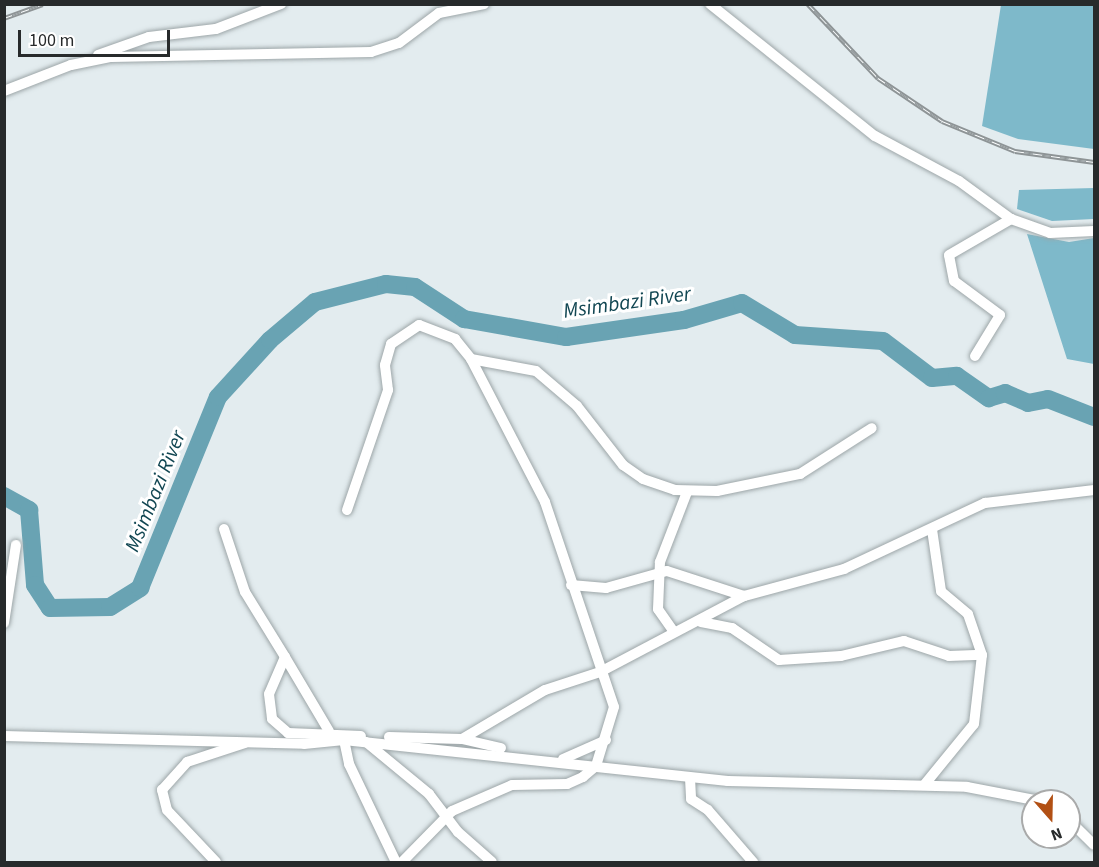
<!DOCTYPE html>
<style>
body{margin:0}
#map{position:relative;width:1099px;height:867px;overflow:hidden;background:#e3ecef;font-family:"Source Sans 3",sans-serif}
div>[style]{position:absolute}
.forest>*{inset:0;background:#7eb9ca}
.river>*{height:18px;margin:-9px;padding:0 9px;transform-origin:9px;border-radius:9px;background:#69a3b3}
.roads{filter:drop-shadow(0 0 2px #9da6a8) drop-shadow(0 0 2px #9da6a8)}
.minor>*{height:10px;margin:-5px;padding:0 5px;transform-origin:5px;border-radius:5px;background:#fff}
.rail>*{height:5px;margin-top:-2.5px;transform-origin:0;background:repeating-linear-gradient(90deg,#fff 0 9px,#8e9496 0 18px);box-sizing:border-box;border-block:2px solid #8e9496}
span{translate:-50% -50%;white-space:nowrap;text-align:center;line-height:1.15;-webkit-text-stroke:6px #fff;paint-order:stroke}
.water-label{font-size:21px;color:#114652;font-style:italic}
.frame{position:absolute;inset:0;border:6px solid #272a2b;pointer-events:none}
.north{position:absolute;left:1021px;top:789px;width:60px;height:60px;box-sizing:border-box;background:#fff;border:2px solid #a9aaaa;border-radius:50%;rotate:160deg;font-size:16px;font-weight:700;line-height:24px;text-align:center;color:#272a2b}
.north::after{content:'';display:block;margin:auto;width:21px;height:27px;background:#b25014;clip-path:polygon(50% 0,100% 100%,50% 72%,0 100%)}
.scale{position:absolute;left:18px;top:30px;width:152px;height:27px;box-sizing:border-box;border:3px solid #272a2b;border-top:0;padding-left:8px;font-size:18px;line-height:21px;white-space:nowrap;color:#272a2b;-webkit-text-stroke:4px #fff;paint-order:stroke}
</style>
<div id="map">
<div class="forest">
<div style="clip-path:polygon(1001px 5px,1094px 5px,1094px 149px,1018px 139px,982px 126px)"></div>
<div style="clip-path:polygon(1094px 188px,1094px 219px,1052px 221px,1017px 209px,1019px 190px)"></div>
<div style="clip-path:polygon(1027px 234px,1069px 242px,1094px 238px,1094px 364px,1067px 359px)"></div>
</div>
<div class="river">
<div style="left:4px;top:496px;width:29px;rotate:29deg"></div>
<div style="left:29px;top:510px;width:75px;rotate:85.4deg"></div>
<div style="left:35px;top:585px;width:27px;rotate:57deg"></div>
<div style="left:50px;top:608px;width:60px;rotate:-1deg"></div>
<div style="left:110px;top:607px;width:36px;rotate:-32deg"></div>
<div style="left:140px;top:588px;width:206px;rotate:-67.8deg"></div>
<div style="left:218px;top:397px;width:77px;rotate:-47.6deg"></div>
<div style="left:270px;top:340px;width:59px;rotate:-40.2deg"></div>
<div style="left:315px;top:302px;width:73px;rotate:-14.2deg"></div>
<div style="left:386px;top:284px;width:29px;rotate:6deg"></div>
<div style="left:415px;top:287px;width:59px;rotate:33.1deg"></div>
<div style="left:464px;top:319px;width:104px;rotate:10deg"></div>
<div style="left:566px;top:337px;width:119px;rotate:-8.2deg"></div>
<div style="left:684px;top:320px;width:60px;rotate:-16.3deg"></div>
<div style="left:742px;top:303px;width:62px;rotate:31.1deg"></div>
<div style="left:795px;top:335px;width:88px;rotate:3.9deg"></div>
<div style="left:883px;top:341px;width:61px;rotate:37.1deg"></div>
<div style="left:932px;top:378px;width:25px;rotate:-5deg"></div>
<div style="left:957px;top:376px;width:39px;rotate:35deg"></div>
<div style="left:989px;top:398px;width:17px;rotate:-17deg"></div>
<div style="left:1005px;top:393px;width:25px;rotate:23deg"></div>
<div style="left:1028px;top:403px;width:20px;rotate:-11deg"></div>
<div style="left:1048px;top:399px;width:49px;rotate:21.4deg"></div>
</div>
<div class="roads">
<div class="minor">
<div style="left:710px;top:4px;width:211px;rotate:38.7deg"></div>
<div style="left:875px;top:136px;width:95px;rotate:28.2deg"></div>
<div style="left:959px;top:181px;width:64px;rotate:36.2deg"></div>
<div style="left:1011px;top:219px;width:41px;rotate:19.7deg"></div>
<div style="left:1050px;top:233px;width:44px;rotate:-2.6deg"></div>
<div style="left:98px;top:55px;width:54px;rotate:-19.4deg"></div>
<div style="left:149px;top:37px;width:67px;rotate:-6.8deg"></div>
<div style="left:216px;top:29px;width:70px;rotate:-21deg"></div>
<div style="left:4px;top:91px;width:72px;rotate:-21.2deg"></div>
<div style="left:71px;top:65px;width:41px;rotate:-11.3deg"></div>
<div style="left:111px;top:57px;width:260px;rotate:-1.1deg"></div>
<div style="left:371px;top:52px;width:29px;rotate:-18deg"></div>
<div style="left:399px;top:43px;width:50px;rotate:-36.9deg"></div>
<div style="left:439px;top:13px;width:46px;rotate:-11.3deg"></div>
<div style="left:975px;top:356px;width:48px;rotate:-58.6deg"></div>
<div style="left:1000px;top:315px;width:57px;rotate:-143.5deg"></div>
<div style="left:954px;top:281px;width:26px;rotate:-101deg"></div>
<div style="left:949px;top:255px;width:72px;rotate:-30.1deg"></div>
<div style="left:471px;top:359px;width:66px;rotate:10.5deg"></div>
<div style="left:536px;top:371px;width:54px;rotate:40.5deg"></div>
<div style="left:577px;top:406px;width:75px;rotate:52.1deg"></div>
<div style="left:623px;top:465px;width:24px;rotate:35deg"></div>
<div style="left:643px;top:479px;width:34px;rotate:19deg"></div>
<div style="left:675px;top:490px;width:42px;rotate:1.4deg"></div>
<div style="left:717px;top:491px;width:85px;rotate:-11.6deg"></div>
<div style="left:800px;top:474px;width:85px;rotate:-32.6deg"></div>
<div style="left:347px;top:510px;width:127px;rotate:-71.1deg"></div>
<div style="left:388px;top:390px;width:25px;rotate:-97deg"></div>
<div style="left:385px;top:365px;width:22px;rotate:-74deg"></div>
<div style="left:391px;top:344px;width:34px;rotate:-34deg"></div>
<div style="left:419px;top:325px;width:39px;rotate:21deg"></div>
<div style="left:455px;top:339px;width:26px;rotate:51deg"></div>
<div style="left:471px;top:359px;width:161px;rotate:62.6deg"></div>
<div style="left:545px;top:502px;width:216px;rotate:71.4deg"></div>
<div style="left:614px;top:707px;width:62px;rotate:107deg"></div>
<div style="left:596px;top:766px;width:17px;rotate:140deg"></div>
<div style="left:583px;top:777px;width:17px;rotate:156deg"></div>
<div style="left:567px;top:784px;width:55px;rotate:179deg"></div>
<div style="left:512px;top:785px;width:65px;rotate:156.6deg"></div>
<div style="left:452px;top:811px;width:71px;rotate:134.4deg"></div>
<div style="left:224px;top:529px;width:66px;rotate:71.6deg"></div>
<div style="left:245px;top:592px;width:76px;rotate:58.4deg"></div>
<div style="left:285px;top:657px;width:40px;rotate:113.4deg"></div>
<div style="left:269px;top:694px;width:25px;rotate:83deg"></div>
<div style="left:272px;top:719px;width:21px;rotate:41deg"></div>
<div style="left:288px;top:733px;width:73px;rotate:2.4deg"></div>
<div style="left:571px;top:585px;width:35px;rotate:5deg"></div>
<div style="left:606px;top:588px;width:63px;rotate:-15.6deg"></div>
<div style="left:667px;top:571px;width:81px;rotate:18deg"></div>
<div style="left:701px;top:622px;width:32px;rotate:11deg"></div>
<div style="left:732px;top:628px;width:57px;rotate:34.2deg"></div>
<div style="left:779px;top:660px;width:62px;rotate:-3.7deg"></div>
<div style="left:841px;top:656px;width:65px;rotate:-13.4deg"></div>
<div style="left:904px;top:641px;width:47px;rotate:18.4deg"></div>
<div style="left:949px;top:656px;width:33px;rotate:-2deg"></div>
<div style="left:4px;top:623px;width:79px;rotate:-81.3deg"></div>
<div style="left:674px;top:632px;width:28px;rotate:-125deg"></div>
<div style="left:658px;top:609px;width:47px;rotate:-87.6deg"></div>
<div style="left:660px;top:562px;width:75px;rotate:-68.9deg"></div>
<div style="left:285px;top:657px;width:86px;rotate:59.3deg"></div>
<div style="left:4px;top:736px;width:300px;rotate:1.5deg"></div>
<div style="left:304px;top:744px;width:40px;rotate:-5.7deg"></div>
<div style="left:344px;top:740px;width:386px;rotate:6.1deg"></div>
<div style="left:728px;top:781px;width:239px;rotate:1.4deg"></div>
<div style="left:967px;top:787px;width:74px;rotate:10.9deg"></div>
<div style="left:389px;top:737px;width:73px;rotate:1.6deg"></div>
<div style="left:462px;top:739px;width:40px;rotate:13deg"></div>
<div style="left:462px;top:739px;width:96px;rotate:-30.6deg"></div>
<div style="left:545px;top:690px;width:58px;rotate:-18.1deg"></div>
<div style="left:600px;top:672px;width:163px;rotate:-27.8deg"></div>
<div style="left:744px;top:596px;width:104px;rotate:-15.1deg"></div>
<div style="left:844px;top:569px;width:156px;rotate:-25.1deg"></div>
<div style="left:985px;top:503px;width:110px;rotate:-6.8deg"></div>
<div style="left:344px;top:740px;width:25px;rotate:78deg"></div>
<div style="left:349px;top:764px;width:109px;rotate:64.4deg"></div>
<div style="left:366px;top:742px;width:82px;rotate:39.5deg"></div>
<div style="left:429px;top:794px;width:48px;rotate:52.7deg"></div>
<div style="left:458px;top:832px;width:45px;rotate:41.4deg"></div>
<div style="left:563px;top:759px;width:47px;rotate:-23.8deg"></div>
<div style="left:690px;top:778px;width:21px;rotate:87deg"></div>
<div style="left:691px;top:799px;width:20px;rotate:33deg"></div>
<div style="left:708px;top:810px;width:69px;rotate:49.1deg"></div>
<div style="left:925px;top:784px;width:77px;rotate:-50.8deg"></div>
<div style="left:974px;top:724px;width:69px;rotate:-83.4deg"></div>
<div style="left:982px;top:655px;width:43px;rotate:-108.9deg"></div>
<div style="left:968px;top:614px;width:35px;rotate:-140deg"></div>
<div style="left:941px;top:591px;width:63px;rotate:-98.3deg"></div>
<div style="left:1069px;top:820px;width:35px;rotate:45deg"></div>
<div style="left:216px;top:862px;width:71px;rotate:-133.3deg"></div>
<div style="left:167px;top:810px;width:21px;rotate:-104deg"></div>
<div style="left:162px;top:790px;width:38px;rotate:-48deg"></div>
<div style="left:187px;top:762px;width:61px;rotate:-18.1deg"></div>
</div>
</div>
<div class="rail">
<div style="left:808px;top:4px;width:102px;rotate:46.6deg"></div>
<div style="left:878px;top:78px;width:77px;rotate:33.9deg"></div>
<div style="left:942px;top:121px;width:79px;rotate:22.3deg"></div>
<div style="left:1015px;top:151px;width:80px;rotate:7.9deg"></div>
<div style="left:4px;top:18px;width:41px;rotate:-19.7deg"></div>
</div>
<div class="water-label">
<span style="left:627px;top:302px;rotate:-8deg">Msimbazi River</span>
<span style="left:155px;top:491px;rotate:-68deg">Msimbazi River</span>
</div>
<div class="frame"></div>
<div class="north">N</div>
<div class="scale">100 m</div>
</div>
